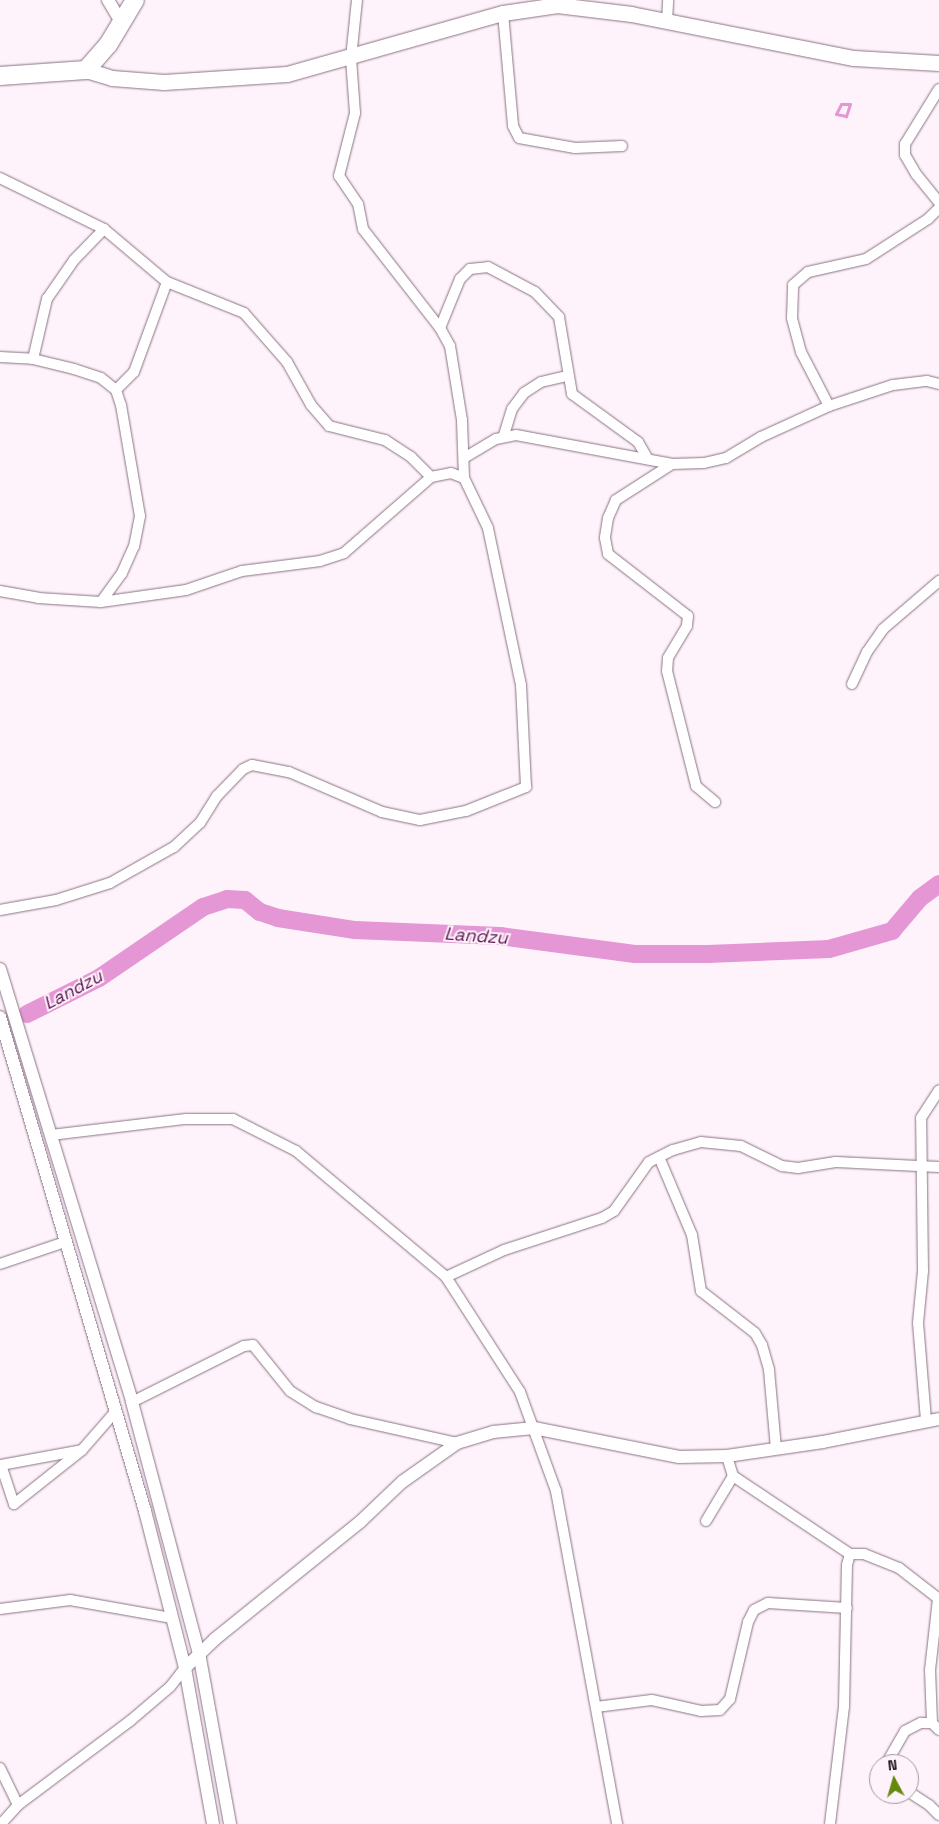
<!DOCTYPE html>
<style>
body{margin:0}
#map{position:relative;width:939px;height:1824px;overflow:hidden;background:#fef3fb;font-family:"Space Grotesk",sans-serif}
div>[style]{position:absolute}
.stream>*{height:3px;margin:-1.5px;padding:0 1.5px;transform-origin:1.5px;border-radius:1.5px;background:#e596d4}
.river>*{height:18px;margin:-9px;padding:0 9px;transform-origin:9px;border-radius:9px;background:#e596d4}
.roads{filter:drop-shadow(0 0 1px #8a7284) drop-shadow(0 0 1px #8a7284)}
.minor>*{height:10px;margin:-5px;padding:0 5px;transform-origin:5px;border-radius:5px;background:#fff}
.tertiary>*{height:12px;margin:-6px;padding:0 6px;transform-origin:6px;border-radius:6px;background:#fff}
.secondary>*{height:15px;margin:-7.5px;padding:0 7.5px;transform-origin:7.5px;border-radius:7.5px;background:#fff}
.trunk>*{height:18px;margin:-9px;padding:0 9px;transform-origin:9px;border-radius:9px;background:#fff}
span{translate:-50% -50%;white-space:nowrap;text-align:center;line-height:1.15;-webkit-text-stroke:4px #fef3fb;paint-order:stroke}
.water-label{font-size:18px;color:#58124d;font-style:italic}
.north{position:absolute;left:869px;top:1754px;width:50px;height:50px;box-sizing:border-box;background:#fef3fb;border:1px solid #a399a1;border-radius:50%;rotate:354deg;font-size:14px;font-weight:700;line-height:20px;text-align:center;color:#1b1219}
.north::after{content:'';display:block;margin:auto;width:18px;height:22px;background:#64880d;clip-path:polygon(50% 0,100% 100%,50% 72%,0 100%)}
</style>
<div id="map">
<div class="stream">
<div style="left:841px;top:104px;width:9px"></div>
<div style="left:850px;top:104px;width:13px;rotate:108deg"></div>
<div style="left:846px;top:116px;width:10px;rotate:-169deg"></div>
<div style="left:836px;top:114px;width:11px;rotate:-63deg"></div>
</div>
<div class="river">
<div style="left:27px;top:1014px;width:80px;rotate:-26.6deg"></div>
<div style="left:99px;top:978px;width:126px;rotate:-34.3deg"></div>
<div style="left:203px;top:907px;width:25px;rotate:-18deg"></div>
<div style="left:227px;top:899px;width:18px;rotate:3deg"></div>
<div style="left:245px;top:900px;width:19px;rotate:39deg"></div>
<div style="left:260px;top:912px;width:19px;rotate:18deg"></div>
<div style="left:278px;top:918px;width:78px;rotate:8.9deg"></div>
<div style="left:355px;top:930px;width:145px;rotate:2.4deg"></div>
<div style="left:500px;top:936px;width:136px;rotate:7.6deg"></div>
<div style="left:635px;top:954px;width:73px"></div>
<div style="left:708px;top:954px;width:121px;rotate:-2.4deg"></div>
<div style="left:829px;top:949px;width:66px;rotate:-15.9deg"></div>
<div style="left:892px;top:931px;width:43px;rotate:-49.7deg"></div>
<div style="left:920px;top:898px;width:24px;rotate:-36deg"></div>
</div>
<div class="roads">
<div class="minor">
<div style="left:503px;top:13px;width:113px;rotate:84.9deg"></div>
<div style="left:513px;top:126px;width:13px;rotate:63deg"></div>
<div style="left:519px;top:138px;width:57px;rotate:10.1deg"></div>
<div style="left:575px;top:148px;width:47px;rotate:-2.4deg"></div>
<div style="left:667px;top:22px;width:22px;rotate:-87deg"></div>
<div style="left:939px;top:89px;width:65px;rotate:121.7deg"></div>
<div style="left:905px;top:144px;width:11px;rotate:90deg"></div>
<div style="left:905px;top:155px;width:22px;rotate:60deg"></div>
<div style="left:916px;top:174px;width:36px;rotate:51deg"></div>
<div style="left:0;top:178px;width:116px;rotate:26.1deg"></div>
<div style="left:440px;top:328px;width:53px;rotate:-67.8deg"></div>
<div style="left:460px;top:279px;width:14px;rotate:-45deg"></div>
<div style="left:470px;top:269px;width:18px;rotate:-6deg"></div>
<div style="left:488px;top:267px;width:53px;rotate:28deg"></div>
<div style="left:535px;top:292px;width:35px;rotate:46deg"></div>
<div style="left:559px;top:317px;width:78px;rotate:80.4deg"></div>
<div style="left:572px;top:394px;width:82px;rotate:36deg"></div>
<div style="left:638px;top:442px;width:20px;rotate:60deg"></div>
<div style="left:0;top:357px;width:33px;rotate:3deg"></div>
<div style="left:33px;top:359px;width:42px;rotate:13.7deg"></div>
<div style="left:74px;top:369px;width:28px;rotate:18deg"></div>
<div style="left:101px;top:378px;width:19px;rotate:39deg"></div>
<div style="left:116px;top:390px;width:16px;rotate:72deg"></div>
<div style="left:121px;top:405px;width:113px;rotate:80.3deg"></div>
<div style="left:140px;top:516px;width:31px;rotate:101deg"></div>
<div style="left:134px;top:546px;width:30px;rotate:114deg"></div>
<div style="left:122px;top:573px;width:36px;rotate:126deg"></div>
<div style="left:33px;top:359px;width:62px;rotate:-76.9deg"></div>
<div style="left:47px;top:299px;width:47px;rotate:-55.3deg"></div>
<div style="left:74px;top:260px;width:43px;rotate:-45.9deg"></div>
<div style="left:104px;top:229px;width:82px;rotate:40.1deg"></div>
<div style="left:167px;top:282px;width:83px;rotate:21.9deg"></div>
<div style="left:244px;top:313px;width:65px;rotate:48.7deg"></div>
<div style="left:287px;top:362px;width:49px;rotate:60.8deg"></div>
<div style="left:311px;top:405px;width:28px;rotate:49deg"></div>
<div style="left:329px;top:426px;width:58px;rotate:14deg"></div>
<div style="left:385px;top:440px;width:31px;rotate:33deg"></div>
<div style="left:411px;top:457px;width:28px;rotate:45deg"></div>
<div style="left:116px;top:390px;width:25px;rotate:-45deg"></div>
<div style="left:134px;top:372px;width:96px;rotate:-69.9deg"></div>
<div style="left:829px;top:406px;width:61px;rotate:-117.4deg"></div>
<div style="left:801px;top:352px;width:35px;rotate:-105deg"></div>
<div style="left:792px;top:318px;width:33px;rotate:-88deg"></div>
<div style="left:793px;top:285px;width:20px;rotate:-41deg"></div>
<div style="left:808px;top:272px;width:59px;rotate:-12.6deg"></div>
<div style="left:866px;top:259px;width:74px;rotate:-32.8deg"></div>
<div style="left:928px;top:219px;width:16px;rotate:-45deg"></div>
<div style="left:504px;top:435px;width:27px;rotate:-73deg"></div>
<div style="left:512px;top:409px;width:20px;rotate:-53deg"></div>
<div style="left:524px;top:393px;width:20px;rotate:-33deg"></div>
<div style="left:541px;top:382px;width:28px;rotate:-13deg"></div>
<div style="left:464px;top:458px;width:37px;rotate:-31deg"></div>
<div style="left:496px;top:439px;width:20px;rotate:-11deg"></div>
<div style="left:516px;top:435px;width:159px;rotate:10.5deg"></div>
<div style="left:672px;top:464px;width:32px;rotate:-2deg"></div>
<div style="left:704px;top:463px;width:23px;rotate:-13deg"></div>
<div style="left:726px;top:458px;width:41px;rotate:-31deg"></div>
<div style="left:761px;top:437px;width:75px;rotate:-24.5deg"></div>
<div style="left:829px;top:406px;width:67px;rotate:-18.2deg"></div>
<div style="left:893px;top:385px;width:34px;rotate:-7deg"></div>
<div style="left:927px;top:381px;width:12px;rotate:14deg"></div>
<div style="left:672px;top:464px;width:67px;rotate:147.3deg"></div>
<div style="left:616px;top:500px;width:20px;rotate:114deg"></div>
<div style="left:608px;top:518px;width:20px;rotate:99deg"></div>
<div style="left:605px;top:538px;width:16px;rotate:79deg"></div>
<div style="left:608px;top:554px;width:101px;rotate:37.8deg"></div>
<div style="left:688px;top:616px;width:10px;rotate:96deg"></div>
<div style="left:687px;top:626px;width:37px;rotate:121deg"></div>
<div style="left:668px;top:658px;width:13px;rotate:94deg"></div>
<div style="left:667px;top:671px;width:119px;rotate:75.8deg"></div>
<div style="left:696px;top:786px;width:25px;rotate:40deg"></div>
<div style="left:0;top:591px;width:39px;rotate:10deg"></div>
<div style="left:38px;top:598px;width:63px;rotate:3.6deg"></div>
<div style="left:101px;top:602px;width:86px;rotate:-8deg"></div>
<div style="left:186px;top:590px;width:59px;rotate:-18.7deg"></div>
<div style="left:242px;top:571px;width:79px;rotate:-7.3deg"></div>
<div style="left:320px;top:561px;width:25px;rotate:-18deg"></div>
<div style="left:344px;top:553px;width:116px;rotate:-41.1deg"></div>
<div style="left:431px;top:477px;width:20px;rotate:-11deg"></div>
<div style="left:451px;top:473px;width:14px;rotate:21deg"></div>
<div style="left:852px;top:684px;width:35px;rotate:-65deg"></div>
<div style="left:867px;top:652px;width:28px;rotate:-55deg"></div>
<div style="left:883px;top:629px;width:74px;rotate:-40.6deg"></div>
<div style="left:0;top:910px;width:57px;rotate:-10.1deg"></div>
<div style="left:56px;top:900px;width:57px;rotate:-17.5deg"></div>
<div style="left:110px;top:883px;width:73px;rotate:-29.4deg"></div>
<div style="left:174px;top:847px;width:35px;rotate:-43deg"></div>
<div style="left:200px;top:823px;width:32px;rotate:-58deg"></div>
<div style="left:217px;top:796px;width:37px;rotate:-46deg"></div>
<div style="left:243px;top:769px;width:10px;rotate:-24deg"></div>
<div style="left:252px;top:765px;width:38px;rotate:11deg"></div>
<div style="left:289px;top:772px;width:101px;rotate:23.3deg"></div>
<div style="left:382px;top:812px;width:39px;rotate:12deg"></div>
<div style="left:420px;top:820px;width:47px;rotate:-11.1deg"></div>
<div style="left:466px;top:811px;width:65px;rotate:-21.8deg"></div>
<div style="left:526px;top:787px;width:102px;rotate:-92.8deg"></div>
<div style="left:521px;top:685px;width:160px;rotate:-101.9deg"></div>
<div style="left:488px;top:528px;width:55px;rotate:-115.6deg"></div>
<div style="left:464px;top:478px;width:58px;rotate:-92deg"></div>
<div style="left:462px;top:420px;width:75px;rotate:-99.2deg"></div>
<div style="left:450px;top:346px;width:21px;rotate:-119deg"></div>
<div style="left:440px;top:328px;width:125px;rotate:-127.9deg"></div>
<div style="left:363px;top:229px;width:25px;rotate:-101deg"></div>
<div style="left:358px;top:204px;width:34px;rotate:-124deg"></div>
<div style="left:339px;top:176px;width:65px;rotate:-75.7deg"></div>
<div style="left:355px;top:113px;width:55px;rotate:-94.2deg"></div>
<div style="left:351px;top:58px;width:58px;rotate:-84.1deg"></div>
<div style="left:51px;top:1135px;width:136px;rotate:-6.8deg"></div>
<div style="left:186px;top:1119px;width:47px"></div>
<div style="left:233px;top:1119px;width:71px;rotate:26.9deg"></div>
<div style="left:296px;top:1151px;width:196px;rotate:40deg"></div>
<div style="left:446px;top:1277px;width:137px;rotate:57.2deg"></div>
<div style="left:520px;top:1392px;width:105px;rotate:70deg"></div>
<div style="left:556px;top:1491px;width:339px;rotate:79.6deg"></div>
<div style="left:659px;top:1157px;width:85px;rotate:67.1deg"></div>
<div style="left:692px;top:1235px;width:57px;rotate:80.9deg"></div>
<div style="left:701px;top:1291px;width:68px;rotate:37.9deg"></div>
<div style="left:755px;top:1333px;width:14px;rotate:60deg"></div>
<div style="left:762px;top:1345px;width:26px;rotate:74deg"></div>
<div style="left:769px;top:1370px;width:79px;rotate:84.9deg"></div>
<div style="left:0;top:1264px;width:69px;rotate:-18.7deg"></div>
<div style="left:446px;top:1277px;width:64px;rotate:-25deg"></div>
<div style="left:504px;top:1250px;width:103px;rotate:-18.1deg"></div>
<div style="left:602px;top:1218px;width:14px;rotate:-30deg"></div>
<div style="left:614px;top:1211px;width:60px;rotate:-54.5deg"></div>
<div style="left:649px;top:1162px;width:27px;rotate:-27deg"></div>
<div style="left:673px;top:1150px;width:29px;rotate:-16deg"></div>
<div style="left:701px;top:1142px;width:40px;rotate:5.7deg"></div>
<div style="left:741px;top:1146px;width:46px;rotate:26deg"></div>
<div style="left:782px;top:1166px;width:16px;rotate:7deg"></div>
<div style="left:798px;top:1168px;width:38px;rotate:-9deg"></div>
<div style="left:836px;top:1162px;width:103px;rotate:2.8deg"></div>
<div style="left:132px;top:1402px;width:125px;rotate:-26.6deg"></div>
<div style="left:244px;top:1346px;width:9px;rotate:-6deg"></div>
<div style="left:253px;top:1345px;width:59px;rotate:51.2deg"></div>
<div style="left:290px;top:1391px;width:31px;rotate:32deg"></div>
<div style="left:316px;top:1407px;width:36px;rotate:19deg"></div>
<div style="left:350px;top:1419px;width:110px;rotate:12.6deg"></div>
<div style="left:926px;top:1420px;width:97px;rotate:-94.7deg"></div>
<div style="left:918px;top:1323px;width:52px;rotate:-84.5deg"></div>
<div style="left:923px;top:1271px;width:153px;rotate:-90.7deg"></div>
<div style="left:921px;top:1118px;width:33px;rotate:-57deg"></div>
<div style="left:82px;top:1450px;width:87px;rotate:141.5deg"></div>
<div style="left:14px;top:1504px;width:41px;rotate:-108.4deg"></div>
<div style="left:1px;top:1465px;width:82px;rotate:-10.5deg"></div>
<div style="left:82px;top:1450px;width:52px;rotate:-48.9deg"></div>
<div style="left:733px;top:1476px;width:141px;rotate:33.7deg"></div>
<div style="left:850px;top:1554px;width:14px"></div>
<div style="left:864px;top:1554px;width:38px;rotate:22deg"></div>
<div style="left:899px;top:1568px;width:51px;rotate:37.8deg"></div>
<div style="left:706px;top:1521px;width:52px;rotate:-59deg"></div>
<div style="left:733px;top:1476px;width:21px;rotate:-107deg"></div>
<div style="left:938px;top:1599px;width:71px;rotate:96.4deg"></div>
<div style="left:930px;top:1670px;width:53px;rotate:87.8deg"></div>
<div style="left:932px;top:1723px;width:10px;rotate:45deg"></div>
<div style="left:0;top:1609px;width:71px;rotate:-7.3deg"></div>
<div style="left:70px;top:1600px;width:104px;rotate:10deg"></div>
<div style="left:596px;top:1707px;width:56px;rotate:-7.1deg"></div>
<div style="left:652px;top:1700px;width:50px;rotate:12.7deg"></div>
<div style="left:701px;top:1711px;width:19px;rotate:-3deg"></div>
<div style="left:720px;top:1710px;width:15px;rotate:-48deg"></div>
<div style="left:730px;top:1699px;width:79px;rotate:-76.8deg"></div>
<div style="left:748px;top:1622px;width:13px;rotate:-63deg"></div>
<div style="left:754px;top:1610px;width:16px;rotate:-27deg"></div>
<div style="left:768px;top:1603px;width:79px;rotate:3.6deg"></div>
<div style="left:886px;top:1764px;width:38px;rotate:-60deg"></div>
<div style="left:905px;top:1731px;width:18px;rotate:-27deg"></div>
<div style="left:921px;top:1723px;width:11px"></div>
<div style="left:0;top:1768px;width:41px;rotate:64.1deg"></div>
<div style="left:909px;top:1792px;width:24px;rotate:33deg"></div>
<div style="left:929px;top:1805px;width:14px;rotate:45deg"></div>
<div style="left:1px;top:1824px;width:25px;rotate:-48deg"></div>
<div style="left:18px;top:1805px;width:140px;rotate:-36.9deg"></div>
<div style="left:130px;top:1721px;width:52px;rotate:-40.4deg"></div>
<div style="left:170px;top:1687px;width:24px;rotate:-52deg"></div>
<div style="left:830px;top:1824px;width:118px;rotate:-83.2deg"></div>
<div style="left:844px;top:1707px;width:142px;rotate:-88.8deg"></div>
<div style="left:847px;top:1565px;width:11px;rotate:-75deg"></div>
</div>
<div class="tertiary">
<div style="left:108px;top:0;width:26px;rotate:59deg"></div>
<div style="left:0;top:969px;width:453px;rotate:73deg"></div>
<div style="left:132px;top:1402px;width:260px;rotate:75.1deg"></div>
<div style="left:199px;top:1653px;width:174px;rotate:79.7deg"></div>
<div style="left:0;top:1017px;width:515px;rotate:73.64deg"></div>
<div style="left:145px;top:1511px;width:162px;rotate:75.7deg"></div>
<div style="left:185px;top:1668px;width:158px;rotate:79.8deg"></div>
<div style="left:185px;top:1668px;width:42px;rotate:-44deg"></div>
<div style="left:215px;top:1639px;width:186px;rotate:-38.9deg"></div>
<div style="left:360px;top:1522px;width:58px;rotate:-43.6deg"></div>
<div style="left:402px;top:1482px;width:67px;rotate:-35.3deg"></div>
<div style="left:457px;top:1443px;width:38px;rotate:-17deg"></div>
<div style="left:493px;top:1432px;width:41px;rotate:-5.6deg"></div>
<div style="left:534px;top:1428px;width:148px;rotate:11.3deg"></div>
<div style="left:679px;top:1457px;width:48px;rotate:-1.2deg"></div>
<div style="left:727px;top:1456px;width:97px;rotate:-8.3deg"></div>
<div style="left:823px;top:1442px;width:118px;rotate:-11.2deg"></div>
</div>
<div class="secondary">
<div style="left:86px;top:70px;width:27px;rotate:17deg"></div>
<div style="left:112px;top:78px;width:52px;rotate:4.4deg"></div>
<div style="left:164px;top:82px;width:123px;rotate:-3.7deg"></div>
<div style="left:287px;top:74px;width:224px;rotate:-15.8deg"></div>
<div style="left:503px;top:13px;width:55px;rotate:-8.4deg"></div>
<div style="left:557px;top:5px;width:75px;rotate:6.9deg"></div>
<div style="left:631px;top:14px;width:227px;rotate:11.2deg"></div>
<div style="left:854px;top:58px;width:85px;rotate:3.4deg"></div>
</div>
<div class="trunk">
<div style="left:0;top:76px;width:86px;rotate:-4deg"></div>
<div style="left:86px;top:70px;width:33px;rotate:-49deg"></div>
<div style="left:108px;top:45px;width:52px;rotate:-59deg"></div>
</div>
</div>
<div class="water-label">
<span style="left:476px;top:936px;rotate:4deg">Landzu</span>
<span style="left:73px;top:990px;rotate:-28deg">Landzu</span>
</div>
<div class="north">N</div>
</div>
